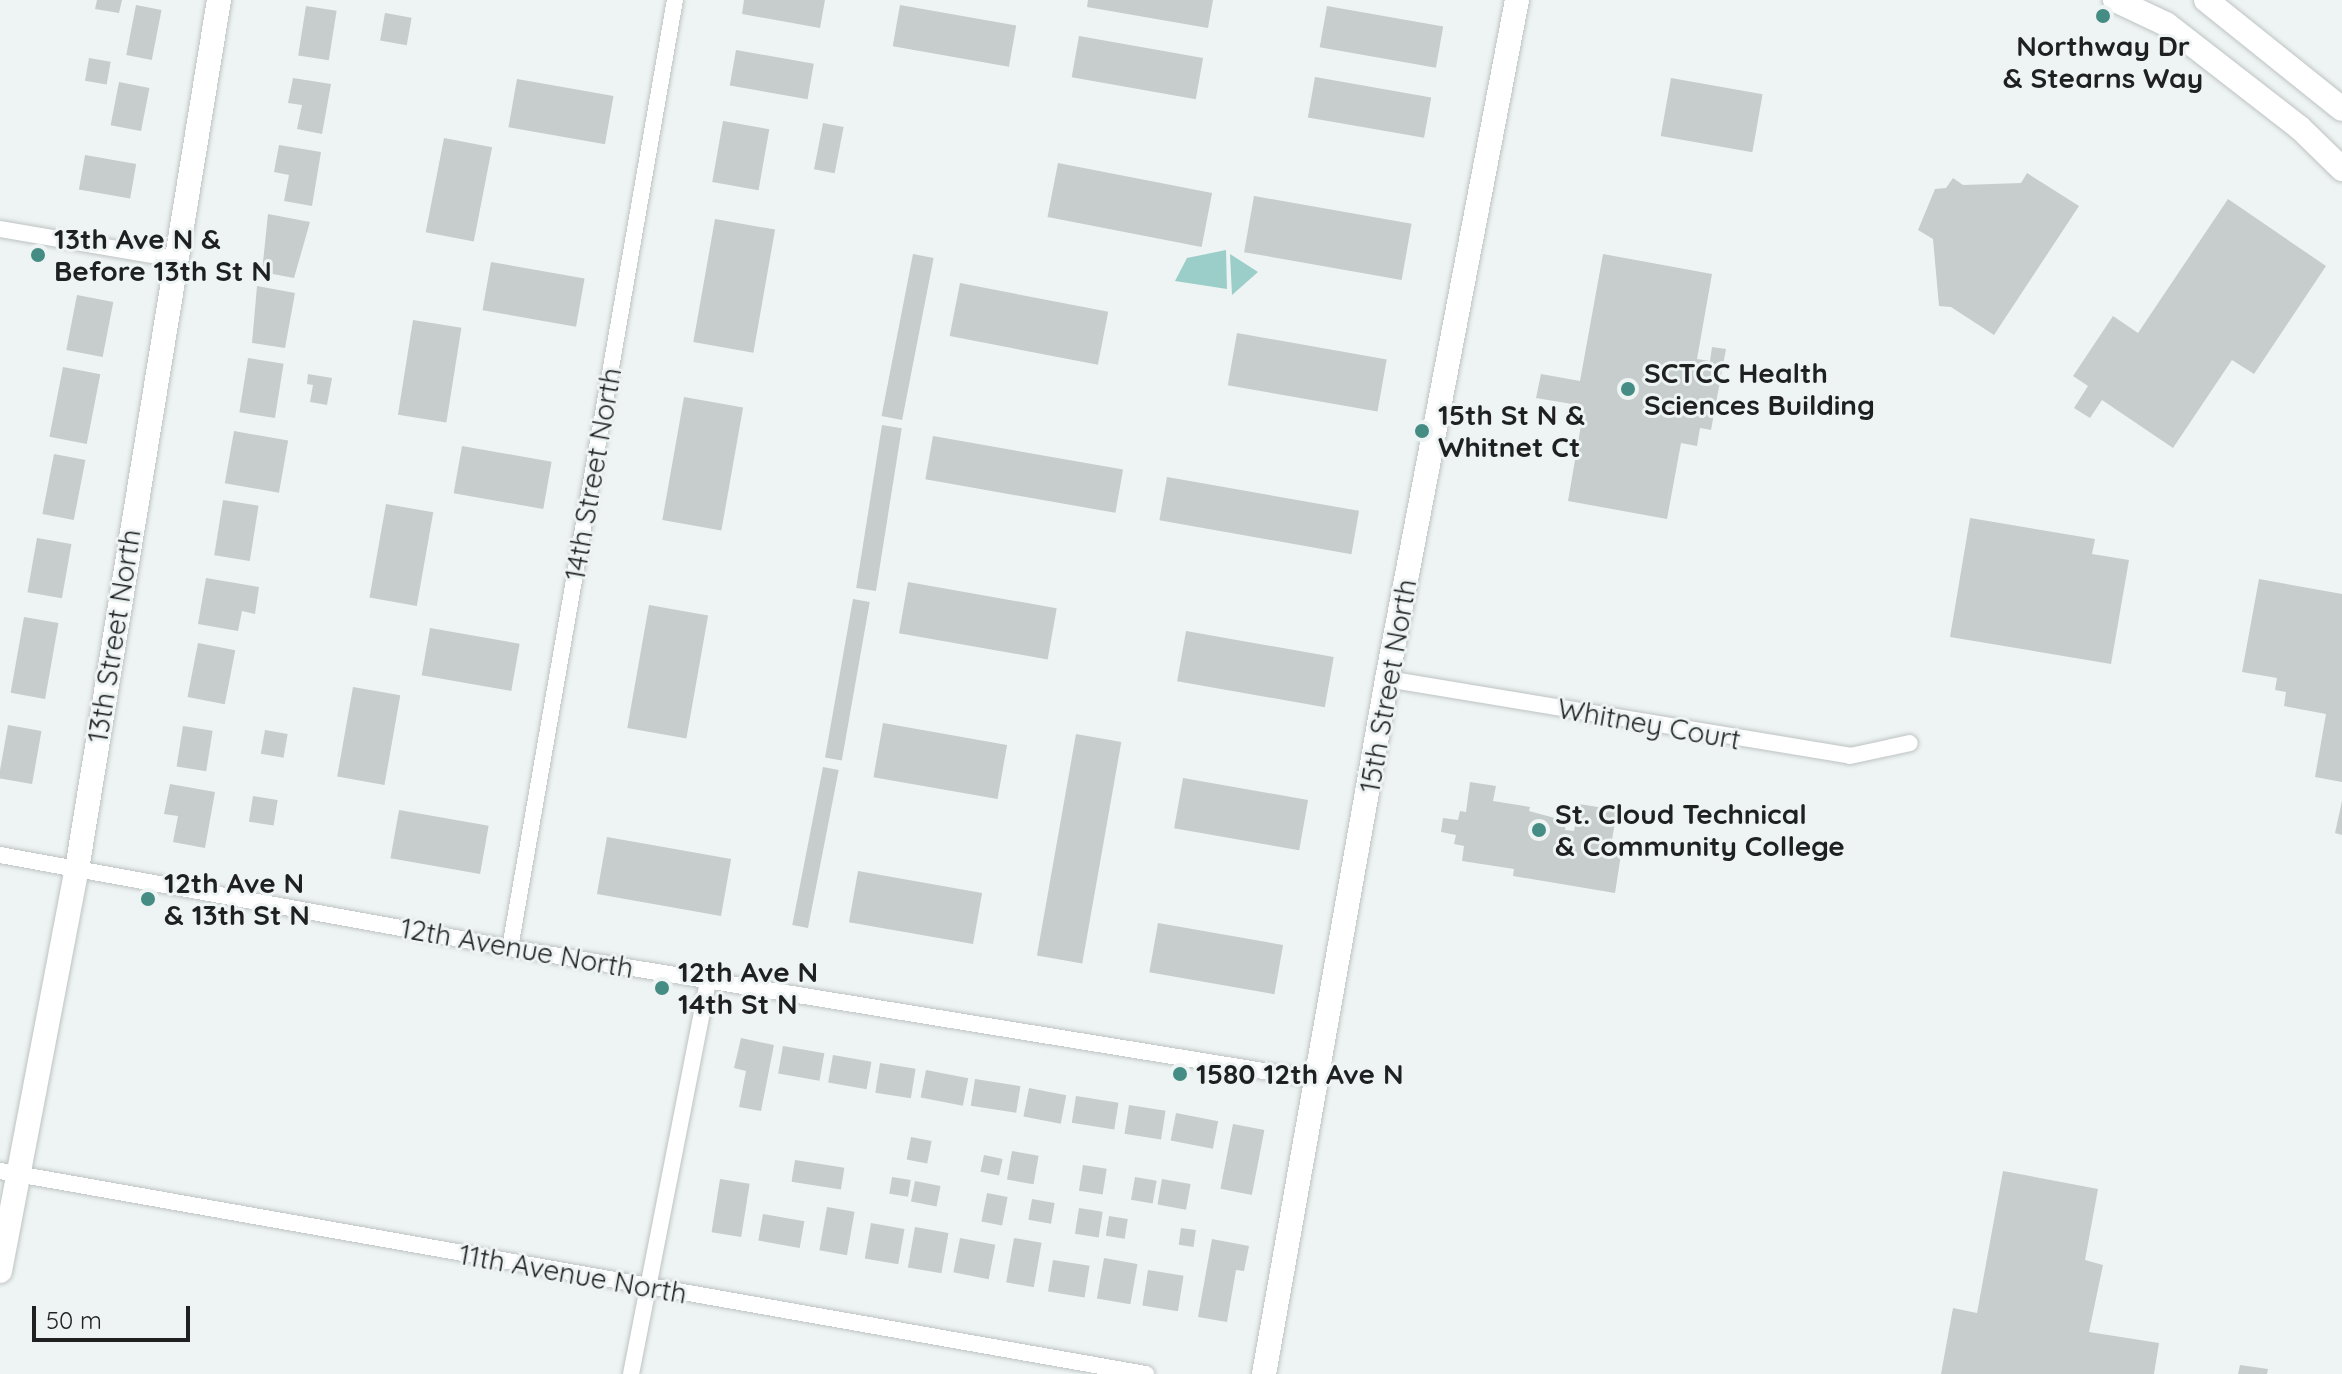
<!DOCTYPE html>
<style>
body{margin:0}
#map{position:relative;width:2342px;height:1374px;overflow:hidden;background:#eef4f3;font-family:Quicksand,sans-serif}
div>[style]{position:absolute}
.green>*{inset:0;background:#9bcec8}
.building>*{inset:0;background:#c6cdcc;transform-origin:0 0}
.roads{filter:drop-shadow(0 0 2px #bdc3c2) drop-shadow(0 0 2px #bdc3c2)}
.street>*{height:16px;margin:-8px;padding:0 8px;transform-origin:8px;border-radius:8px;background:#fff}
.secondary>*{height:24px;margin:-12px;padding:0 12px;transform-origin:12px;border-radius:12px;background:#fff}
.dots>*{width:22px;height:22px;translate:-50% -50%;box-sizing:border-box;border:4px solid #eef4f3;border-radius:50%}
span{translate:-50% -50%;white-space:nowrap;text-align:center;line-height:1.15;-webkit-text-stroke:6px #eef4f3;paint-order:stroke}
.poi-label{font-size:28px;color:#1e2120;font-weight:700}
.left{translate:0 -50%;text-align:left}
.street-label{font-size:28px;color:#1e2120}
.scale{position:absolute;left:32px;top:1306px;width:158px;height:36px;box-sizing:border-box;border:4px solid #1e2120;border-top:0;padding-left:10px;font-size:24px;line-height:28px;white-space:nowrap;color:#1e2120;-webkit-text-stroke:6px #eef4f3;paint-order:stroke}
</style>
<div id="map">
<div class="green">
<div style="clip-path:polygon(1226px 250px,1227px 289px,1175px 281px,1187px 258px)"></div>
<div style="clip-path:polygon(1230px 254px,1258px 272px,1232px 295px)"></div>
</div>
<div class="building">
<div style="clip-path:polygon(97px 0,122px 0,119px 13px,95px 9px)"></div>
<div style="clip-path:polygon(744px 0,825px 0,820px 28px,742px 14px)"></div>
<div style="clip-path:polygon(1088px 0,1213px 0,1208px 28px,1087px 7px)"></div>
<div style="left:136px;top:5px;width:26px;height:51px;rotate:11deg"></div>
<div style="left:900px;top:5px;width:118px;height:42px;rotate:10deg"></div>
<div style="left:306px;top:6px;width:31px;height:50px;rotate:9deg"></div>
<div style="left:1327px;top:6px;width:118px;height:42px;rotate:10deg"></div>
<div style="left:385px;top:13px;width:27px;height:28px;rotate:10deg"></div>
<div style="left:1079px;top:36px;width:126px;height:42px;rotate:10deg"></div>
<div style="left:736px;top:50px;width:79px;height:36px;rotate:10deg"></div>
<div style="left:89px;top:58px;width:22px;height:23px;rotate:10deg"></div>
<div style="left:1315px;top:77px;width:118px;height:41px;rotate:10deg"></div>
<div style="clip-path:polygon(293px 78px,331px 84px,322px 134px,297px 129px,302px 105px,288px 103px)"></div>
<div style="left:1671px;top:78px;width:93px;height:59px;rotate:10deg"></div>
<div style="left:517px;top:79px;width:98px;height:49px;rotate:10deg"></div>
<div style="left:119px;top:82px;width:31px;height:44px;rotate:11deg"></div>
<div style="left:723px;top:121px;width:47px;height:62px;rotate:10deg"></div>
<div style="left:823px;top:123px;width:21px;height:47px;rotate:11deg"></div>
<div style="left:444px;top:138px;width:49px;height:96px;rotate:11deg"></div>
<div style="clip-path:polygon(279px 145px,321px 152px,312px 206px,284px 201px,289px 175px,274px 172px)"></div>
<div style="left:85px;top:155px;width:52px;height:35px;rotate:10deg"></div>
<div style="left:1058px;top:163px;width:157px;height:55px;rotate:11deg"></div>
<div style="clip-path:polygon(2027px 173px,2079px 206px,1994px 335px,1951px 307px,1939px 306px,1933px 239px,1918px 230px,1935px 189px,1946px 188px,1953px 178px,1963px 185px,2021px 183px)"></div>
<div style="left:1254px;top:196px;width:160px;height:57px;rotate:10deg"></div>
<div style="clip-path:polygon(2228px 199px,2326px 266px,2254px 374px,2232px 360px,2173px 448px,2102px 400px,2090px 418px,2074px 408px,2088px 386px,2073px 376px,2113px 316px,2138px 333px)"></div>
<div style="clip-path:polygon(268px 214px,310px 222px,294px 278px,262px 272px)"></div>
<div style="left:715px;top:219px;width:61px;height:125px;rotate:10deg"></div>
<div style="left:913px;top:254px;width:21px;height:165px;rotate:11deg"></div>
<div style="clip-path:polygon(1603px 254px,1712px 274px,1697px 359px,1710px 361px,1712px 347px,1726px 349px,1711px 430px,1700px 428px,1697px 446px,1681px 443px,1667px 519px,1568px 501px,1581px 425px,1569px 422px,1572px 404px,1536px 398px,1541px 374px,1580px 381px)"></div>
<div style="left:491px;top:262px;width:95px;height:49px;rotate:10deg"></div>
<div style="left:960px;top:283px;width:151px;height:54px;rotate:11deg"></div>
<div style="clip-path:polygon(257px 286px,295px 293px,285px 348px,252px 343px)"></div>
<div style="left:77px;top:295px;width:37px;height:56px;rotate:11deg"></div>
<div style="left:413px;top:320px;width:49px;height:96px;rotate:9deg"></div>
<div style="left:1237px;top:333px;width:152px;height:53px;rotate:10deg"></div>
<div style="left:248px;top:358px;width:36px;height:55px;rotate:9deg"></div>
<div style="left:63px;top:367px;width:38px;height:71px;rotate:11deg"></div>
<div style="clip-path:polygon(308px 374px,332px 378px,327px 405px,310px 402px,313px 385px,307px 384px)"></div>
<div style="left:684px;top:397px;width:60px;height:125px;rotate:10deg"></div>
<div style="left:882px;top:425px;width:20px;height:165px;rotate:9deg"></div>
<div style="left:234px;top:431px;width:55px;height:53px;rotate:10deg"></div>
<div style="left:933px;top:436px;width:193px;height:44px;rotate:10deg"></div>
<div style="left:462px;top:446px;width:91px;height:48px;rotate:10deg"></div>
<div style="left:54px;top:454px;width:32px;height:61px;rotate:11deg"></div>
<div style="left:1167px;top:477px;width:195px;height:44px;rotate:10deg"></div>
<div style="left:223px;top:500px;width:36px;height:56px;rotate:9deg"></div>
<div style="left:386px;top:504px;width:48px;height:95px;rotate:10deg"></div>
<div style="clip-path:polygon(1970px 518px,2095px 539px,2092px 554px,2129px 560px,2111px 664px,1950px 637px)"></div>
<div style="left:37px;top:538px;width:35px;height:55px;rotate:10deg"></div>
<div style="clip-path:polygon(206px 578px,259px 587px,255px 614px,242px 611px,238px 631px,198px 624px)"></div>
<div style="clip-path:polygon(2259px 579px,2342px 594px,2342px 782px,2315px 777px,2326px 714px,2284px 706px,2286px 692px,2275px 690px,2277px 678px,2242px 672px)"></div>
<div style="left:908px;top:582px;width:151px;height:52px;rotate:10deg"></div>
<div style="left:853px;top:599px;width:17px;height:161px;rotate:10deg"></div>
<div style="left:649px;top:605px;width:60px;height:125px;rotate:10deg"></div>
<div style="left:24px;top:617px;width:35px;height:77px;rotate:10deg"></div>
<div style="left:430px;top:628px;width:91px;height:48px;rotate:10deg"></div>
<div style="left:1186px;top:631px;width:150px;height:51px;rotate:10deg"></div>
<div style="left:198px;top:643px;width:38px;height:55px;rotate:11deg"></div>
<div style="left:353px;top:687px;width:48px;height:91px;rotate:10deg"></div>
<div style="left:883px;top:723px;width:126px;height:55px;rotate:10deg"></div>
<div style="left:8px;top:725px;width:34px;height:54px;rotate:10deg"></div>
<div style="left:183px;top:726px;width:30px;height:41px;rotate:9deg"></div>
<div style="left:265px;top:730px;width:23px;height:24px;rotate:10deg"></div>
<div style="left:1076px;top:734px;width:46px;height:225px;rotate:10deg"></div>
<div style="left:823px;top:767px;width:16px;height:161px;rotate:11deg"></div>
<div style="left:1183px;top:778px;width:127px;height:51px;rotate:10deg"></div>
<div style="clip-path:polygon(1470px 782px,1496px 786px,1493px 801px,1530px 807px,1529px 811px,1566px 821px,1565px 830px,1574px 831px,1579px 804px,1617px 810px,1611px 846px,1622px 848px,1615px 893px,1513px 876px,1514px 869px,1462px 861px,1464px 846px,1454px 844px,1456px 835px,1441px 832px,1443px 818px,1458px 820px,1460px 811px,1466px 812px)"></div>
<div style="clip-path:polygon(170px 784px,215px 792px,205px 848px,173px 842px,178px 816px,164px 814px)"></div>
<div style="left:253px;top:796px;width:25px;height:26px;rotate:9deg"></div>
<div style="clip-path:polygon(2342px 801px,2342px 835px,2335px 833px)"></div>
<div style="left:399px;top:810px;width:91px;height:49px;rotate:10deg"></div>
<div style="left:607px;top:837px;width:126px;height:58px;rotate:10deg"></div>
<div style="left:858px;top:871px;width:126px;height:52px;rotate:10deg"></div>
<div style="left:1158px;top:923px;width:127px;height:50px;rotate:10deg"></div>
<div style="clip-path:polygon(741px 1038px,774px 1045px,761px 1111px,739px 1107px,746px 1071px,734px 1068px)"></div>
<div style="left:783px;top:1046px;width:42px;height:28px;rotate:10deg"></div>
<div style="left:833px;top:1055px;width:39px;height:28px;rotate:10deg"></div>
<div style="left:880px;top:1063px;width:36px;height:30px;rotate:9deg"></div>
<div style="left:926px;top:1070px;width:43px;height:28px;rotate:11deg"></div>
<div style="left:975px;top:1079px;width:46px;height:27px;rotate:9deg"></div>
<div style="left:1029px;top:1088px;width:38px;height:29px;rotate:11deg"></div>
<div style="left:1076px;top:1096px;width:43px;height:27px;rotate:9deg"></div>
<div style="left:1129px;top:1105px;width:37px;height:29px;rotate:9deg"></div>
<div style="left:1176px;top:1113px;width:43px;height:28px;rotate:11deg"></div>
<div style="left:1233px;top:1124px;width:32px;height:66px;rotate:11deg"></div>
<div style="left:911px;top:1137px;width:21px;height:23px;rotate:11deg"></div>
<div style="left:1012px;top:1151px;width:27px;height:29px;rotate:10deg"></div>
<div style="left:984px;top:1155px;width:19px;height:17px;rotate:12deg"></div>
<div style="left:795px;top:1160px;width:50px;height:22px;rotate:9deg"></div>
<div style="left:1083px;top:1165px;width:24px;height:26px;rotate:9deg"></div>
<div style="clip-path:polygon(2003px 1171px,2098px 1189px,2085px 1260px,2103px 1265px,2089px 1332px,2159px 1343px,2154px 1374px,1941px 1374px,1953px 1308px,1977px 1313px)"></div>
<div style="left:892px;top:1177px;width:19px;height:17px;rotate:9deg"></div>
<div style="left:1135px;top:1177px;width:22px;height:23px;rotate:10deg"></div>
<div style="left:720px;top:1179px;width:30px;height:54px;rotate:9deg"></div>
<div style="left:1162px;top:1179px;width:29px;height:26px;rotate:10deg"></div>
<div style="left:915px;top:1181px;width:26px;height:21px;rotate:11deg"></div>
<div style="left:987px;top:1193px;width:21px;height:29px;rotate:11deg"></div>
<div style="left:1032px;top:1199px;width:23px;height:21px;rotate:10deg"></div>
<div style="left:827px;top:1207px;width:28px;height:44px;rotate:10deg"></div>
<div style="left:1079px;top:1208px;width:24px;height:26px;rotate:9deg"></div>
<div style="left:763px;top:1214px;width:42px;height:27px;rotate:10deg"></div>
<div style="left:1109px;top:1216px;width:19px;height:20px;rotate:9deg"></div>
<div style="left:871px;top:1223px;width:34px;height:36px;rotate:10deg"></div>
<div style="left:915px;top:1227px;width:34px;height:41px;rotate:10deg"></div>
<div style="left:1181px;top:1228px;width:15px;height:17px;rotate:8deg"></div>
<div style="left:960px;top:1238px;width:36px;height:35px;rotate:11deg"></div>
<div style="left:1014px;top:1238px;width:28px;height:45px;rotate:10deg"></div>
<div style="clip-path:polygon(1212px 1239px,1249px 1246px,1244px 1271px,1236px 1270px,1227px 1322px,1198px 1317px)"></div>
<div style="left:1104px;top:1258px;width:34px;height:41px;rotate:10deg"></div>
<div style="left:1053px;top:1260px;width:37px;height:32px;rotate:9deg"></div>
<div style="left:1148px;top:1270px;width:36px;height:36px;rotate:9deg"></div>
<div style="clip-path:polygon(2240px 1365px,2268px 1369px,2267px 1374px,2238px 1374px)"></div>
</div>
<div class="roads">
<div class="street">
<div style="left:0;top:229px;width:179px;rotate:9.7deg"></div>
<div style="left:1387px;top:679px;width:469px;rotate:9.4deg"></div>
<div style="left:1850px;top:756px;width:61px;rotate:-12.2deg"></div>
<div style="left:0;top:855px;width:518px;rotate:10.33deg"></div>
<div style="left:510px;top:948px;width:820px;rotate:9.27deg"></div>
<div style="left:510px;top:948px;width:962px;rotate:-80.13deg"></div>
<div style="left:0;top:1171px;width:1164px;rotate:10.05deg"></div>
<div style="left:631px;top:1374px;width:401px;rotate:-78.9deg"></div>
</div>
<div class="secondary">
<div style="left:2115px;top:0;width:56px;rotate:25.2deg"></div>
<div style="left:2166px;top:24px;width:170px;rotate:37.8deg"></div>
<div style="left:2300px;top:128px;width:59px;rotate:44.3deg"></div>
<div style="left:2206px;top:0;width:174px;rotate:38.7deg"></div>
<div style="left:0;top:1271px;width:409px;rotate:-79.2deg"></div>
<div style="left:77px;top:869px;width:881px;rotate:-80.72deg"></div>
<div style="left:1264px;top:1374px;width:706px;rotate:-79.96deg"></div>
<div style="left:1387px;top:679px;width:691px;rotate:-79.16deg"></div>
</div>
</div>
<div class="dots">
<div style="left:2103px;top:16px;background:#458c84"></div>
<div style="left:38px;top:255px;background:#458c84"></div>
<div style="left:1628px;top:389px;background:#458c84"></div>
<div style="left:1422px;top:431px;background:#458c84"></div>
<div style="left:1539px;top:830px;background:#458c84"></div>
<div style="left:148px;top:899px;background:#458c84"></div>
<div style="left:662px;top:988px;background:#458c84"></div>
<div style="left:1180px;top:1074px;background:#458c84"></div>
</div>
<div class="poi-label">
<span style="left:2103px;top:62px">Northway Dr<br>&amp; Stearns Way</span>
<span class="left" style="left:54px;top:255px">13th Ave N &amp;<br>Before 13th St N</span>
<span class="left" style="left:1644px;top:389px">SCTCC Health<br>Sciences Building</span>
<span class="left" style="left:1438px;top:431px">15th St N &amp;<br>Whitnet Ct</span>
<span class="left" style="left:1555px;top:830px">St. Cloud Technical<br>&amp; Community College</span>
<span class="left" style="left:164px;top:899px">12th Ave N<br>&amp; 13th St N</span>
<span class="left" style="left:678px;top:988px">12th Ave N<br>14th St N</span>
<span class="left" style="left:1196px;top:1074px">1580 12th Ave N</span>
</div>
<div class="street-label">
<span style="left:593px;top:474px;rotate:-80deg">14th Street North</span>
<span style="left:114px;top:636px;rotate:-81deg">13th Street North</span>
<span style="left:1388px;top:686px;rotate:-80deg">15th Street North</span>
<span style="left:1649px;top:724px;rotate:10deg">Whitney Court</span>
<span style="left:517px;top:948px;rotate:10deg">12th Avenue North</span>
<span style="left:573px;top:1274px;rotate:10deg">11th Avenue North</span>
</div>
<div class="scale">50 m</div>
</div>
